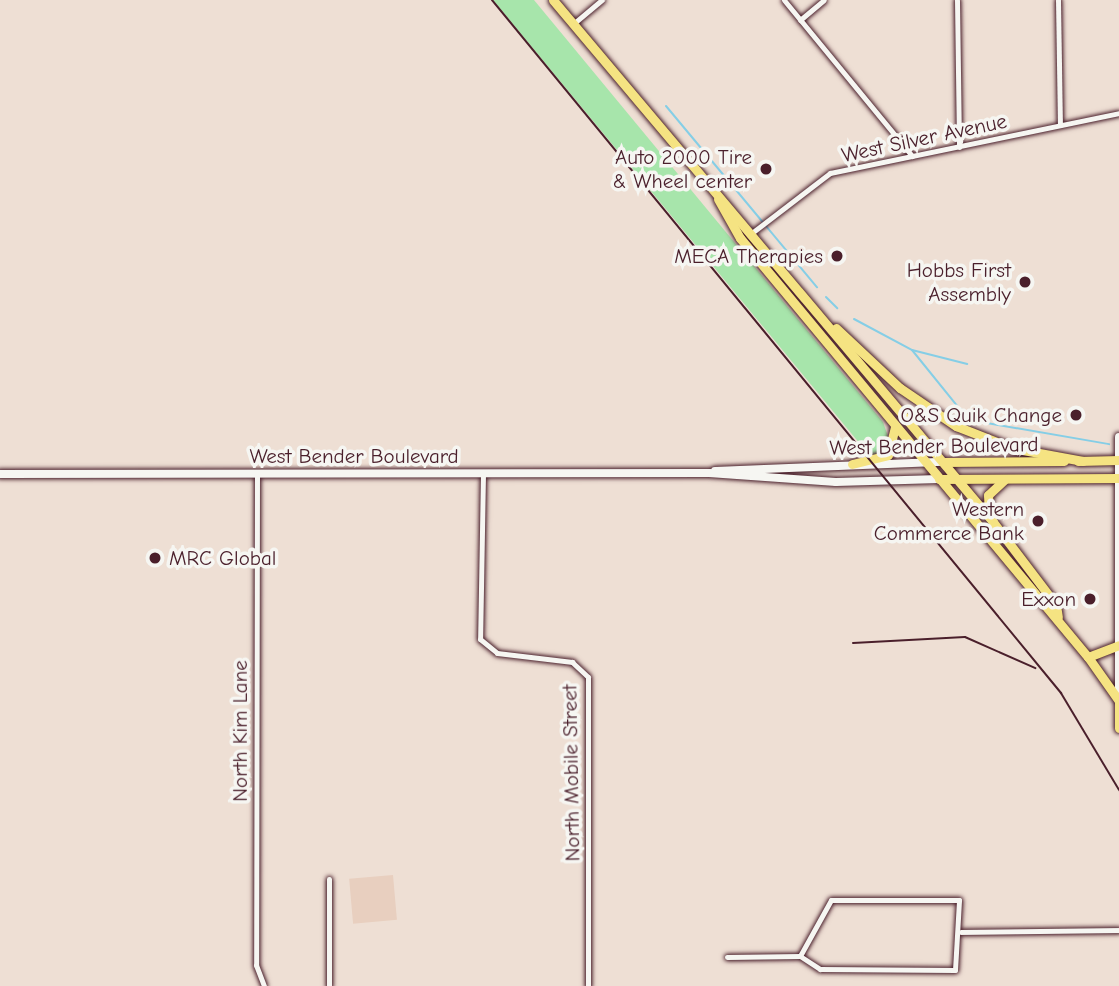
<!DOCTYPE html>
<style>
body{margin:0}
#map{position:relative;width:1119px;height:986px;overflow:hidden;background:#eedfd4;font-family:"Comic Neue",sans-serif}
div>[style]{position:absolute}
.built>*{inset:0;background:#e8cfbf;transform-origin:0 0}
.green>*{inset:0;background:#a7e5ab}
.stream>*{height:2px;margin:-1px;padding:0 1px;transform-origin:1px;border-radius:1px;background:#85cee6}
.roads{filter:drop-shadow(0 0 2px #4a1f2b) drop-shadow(0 0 2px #4a1f2b)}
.street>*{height:5px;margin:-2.5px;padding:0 2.5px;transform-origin:2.5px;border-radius:2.5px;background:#f6f6f2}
.secondary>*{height:8px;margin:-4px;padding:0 4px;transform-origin:4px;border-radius:4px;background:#f6f6f2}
.primary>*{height:9px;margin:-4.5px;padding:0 4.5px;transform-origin:4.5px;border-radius:4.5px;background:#f5e382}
.rail>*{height:2px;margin:-1px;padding:0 1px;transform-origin:1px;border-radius:1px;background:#4a1f2b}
.dots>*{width:19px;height:19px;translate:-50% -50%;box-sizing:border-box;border:4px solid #f6f6f2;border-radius:50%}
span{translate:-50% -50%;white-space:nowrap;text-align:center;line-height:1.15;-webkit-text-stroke:7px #f6f6f2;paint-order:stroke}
.street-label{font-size:21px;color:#4a1f2b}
.poi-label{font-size:21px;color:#4a1f2b}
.right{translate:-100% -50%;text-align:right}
.left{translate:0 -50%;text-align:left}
</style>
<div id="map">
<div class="built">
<div style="left:393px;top:875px;width:45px;height:44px;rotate:85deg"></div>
</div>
<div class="green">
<div style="clip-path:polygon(493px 0,534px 0,883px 422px,890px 442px,881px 456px,870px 456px)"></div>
</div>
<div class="stream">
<div style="left:666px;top:106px;width:236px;rotate:50.2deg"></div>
<div style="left:826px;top:297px;width:16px;rotate:45deg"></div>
<div style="left:854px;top:319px;width:66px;rotate:28.1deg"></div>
<div style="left:912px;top:350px;width:57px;rotate:14.3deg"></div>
<div style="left:912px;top:350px;width:75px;rotate:51deg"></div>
<div style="left:959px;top:408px;width:26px;rotate:32deg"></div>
<div style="left:981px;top:422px;width:130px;rotate:9.8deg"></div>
</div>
<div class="roads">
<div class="street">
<div style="left:784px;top:0;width:202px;rotate:50.6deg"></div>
<div style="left:957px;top:0;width:147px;rotate:89.2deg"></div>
<div style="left:1058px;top:0;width:125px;rotate:89.1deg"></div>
<div style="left:800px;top:20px;width:31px;rotate:-40deg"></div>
<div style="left:573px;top:24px;width:38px;rotate:-40deg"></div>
<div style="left:753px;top:232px;width:97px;rotate:-37.5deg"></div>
<div style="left:830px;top:173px;width:295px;rotate:-11.7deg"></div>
<div style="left:257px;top:474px;width:491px;rotate:90.1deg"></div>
<div style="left:256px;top:965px;width:22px;rotate:69deg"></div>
<div style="left:483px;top:474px;width:165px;rotate:91deg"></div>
<div style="left:480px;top:639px;width:22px;rotate:39deg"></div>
<div style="left:497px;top:653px;width:76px;rotate:6.8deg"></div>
<div style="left:572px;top:662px;width:22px;rotate:43deg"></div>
<div style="left:588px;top:677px;width:309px;rotate:90deg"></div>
<div style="left:329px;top:879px;width:107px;rotate:90deg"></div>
<div style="left:961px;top:932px;width:158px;rotate:-0.7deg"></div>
<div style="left:727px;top:957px;width:73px;rotate:-0.8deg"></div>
<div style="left:800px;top:956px;width:24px;rotate:33deg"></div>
<div style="left:820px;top:969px;width:135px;rotate:0.4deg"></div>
<div style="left:955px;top:970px;width:70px;rotate:-86.7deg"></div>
<div style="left:959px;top:900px;width:128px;rotate:180deg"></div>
<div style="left:831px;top:900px;width:64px;rotate:119deg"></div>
</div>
<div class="secondary">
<div style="left:1119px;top:437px;width:264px;rotate:90deg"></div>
<div style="left:715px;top:471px;width:228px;rotate:-2.3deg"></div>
<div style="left:0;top:474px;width:709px;rotate:-0.08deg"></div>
<div style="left:709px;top:473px;width:127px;rotate:4.1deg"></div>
<div style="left:836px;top:482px;width:103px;rotate:-1.7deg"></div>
</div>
<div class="primary">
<div style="left:553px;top:0;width:683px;rotate:49.87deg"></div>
<div style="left:993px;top:522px;width:104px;rotate:52.8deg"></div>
<div style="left:1056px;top:605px;width:12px;rotate:81deg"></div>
<div style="left:718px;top:199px;width:45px;rotate:60.6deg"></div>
<div style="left:740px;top:238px;width:545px;rotate:50.29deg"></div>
<div style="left:1088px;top:657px;width:54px;rotate:54.8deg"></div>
<div style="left:1119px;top:701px;width:27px;rotate:90deg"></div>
<div style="left:836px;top:328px;width:88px;rotate:43.2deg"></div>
<div style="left:900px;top:388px;width:68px;rotate:34.2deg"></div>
<div style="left:956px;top:426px;width:60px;rotate:21.4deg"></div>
<div style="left:1012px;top:448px;width:72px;rotate:10.4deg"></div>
<div style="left:1078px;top:461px;width:41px;rotate:-1.4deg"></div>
<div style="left:943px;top:462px;width:121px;rotate:-0.5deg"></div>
<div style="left:852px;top:464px;width:37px;rotate:-14deg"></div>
<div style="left:888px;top:455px;width:30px;rotate:-76deg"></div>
<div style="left:939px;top:479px;width:180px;rotate:-0.3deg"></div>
<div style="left:989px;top:514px;width:19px;rotate:-93deg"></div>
<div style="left:988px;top:495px;width:22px;rotate:-43deg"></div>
<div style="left:1088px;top:657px;width:33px;rotate:-21deg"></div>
</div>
</div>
<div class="rail">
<div style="left:492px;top:0;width:897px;rotate:50.61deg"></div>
<div style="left:1061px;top:693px;width:113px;rotate:59.1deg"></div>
<div style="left:853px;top:643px;width:112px;rotate:-3.1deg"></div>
<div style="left:965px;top:637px;width:77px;rotate:23.9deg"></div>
</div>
<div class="dots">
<div style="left:766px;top:169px;background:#4a1f2b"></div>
<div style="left:837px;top:256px;background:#4a1f2b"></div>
<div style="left:1025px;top:282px;background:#4a1f2b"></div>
<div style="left:1076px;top:415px;background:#4a1f2b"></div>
<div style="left:1038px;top:521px;background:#4a1f2b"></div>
<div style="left:155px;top:558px;background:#4a1f2b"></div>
<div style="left:1090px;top:599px;background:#4a1f2b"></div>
</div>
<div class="street-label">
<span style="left:924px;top:138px;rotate:-12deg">West Silver Avenue</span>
<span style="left:934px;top:446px;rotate:-1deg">West Bender Boulevard</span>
<span style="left:354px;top:456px">West Bender Boulevard</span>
<span style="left:240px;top:731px;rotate:-90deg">North Kim Lane</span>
<span style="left:571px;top:773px;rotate:-91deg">North Mobile Street</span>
</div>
<div class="poi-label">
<span class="right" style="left:752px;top:169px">Auto 2000 Tire<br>&amp; Wheel center</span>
<span class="right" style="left:823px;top:256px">MECA Therapies</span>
<span class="right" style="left:1011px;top:282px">Hobbs First<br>Assembly</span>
<span class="right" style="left:1062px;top:415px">O&amp;S Quik Change</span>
<span class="right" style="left:1024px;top:521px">Western<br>Commerce Bank</span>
<span class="left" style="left:169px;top:558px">MRC Global</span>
<span class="right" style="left:1076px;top:599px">Exxon</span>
</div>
</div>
